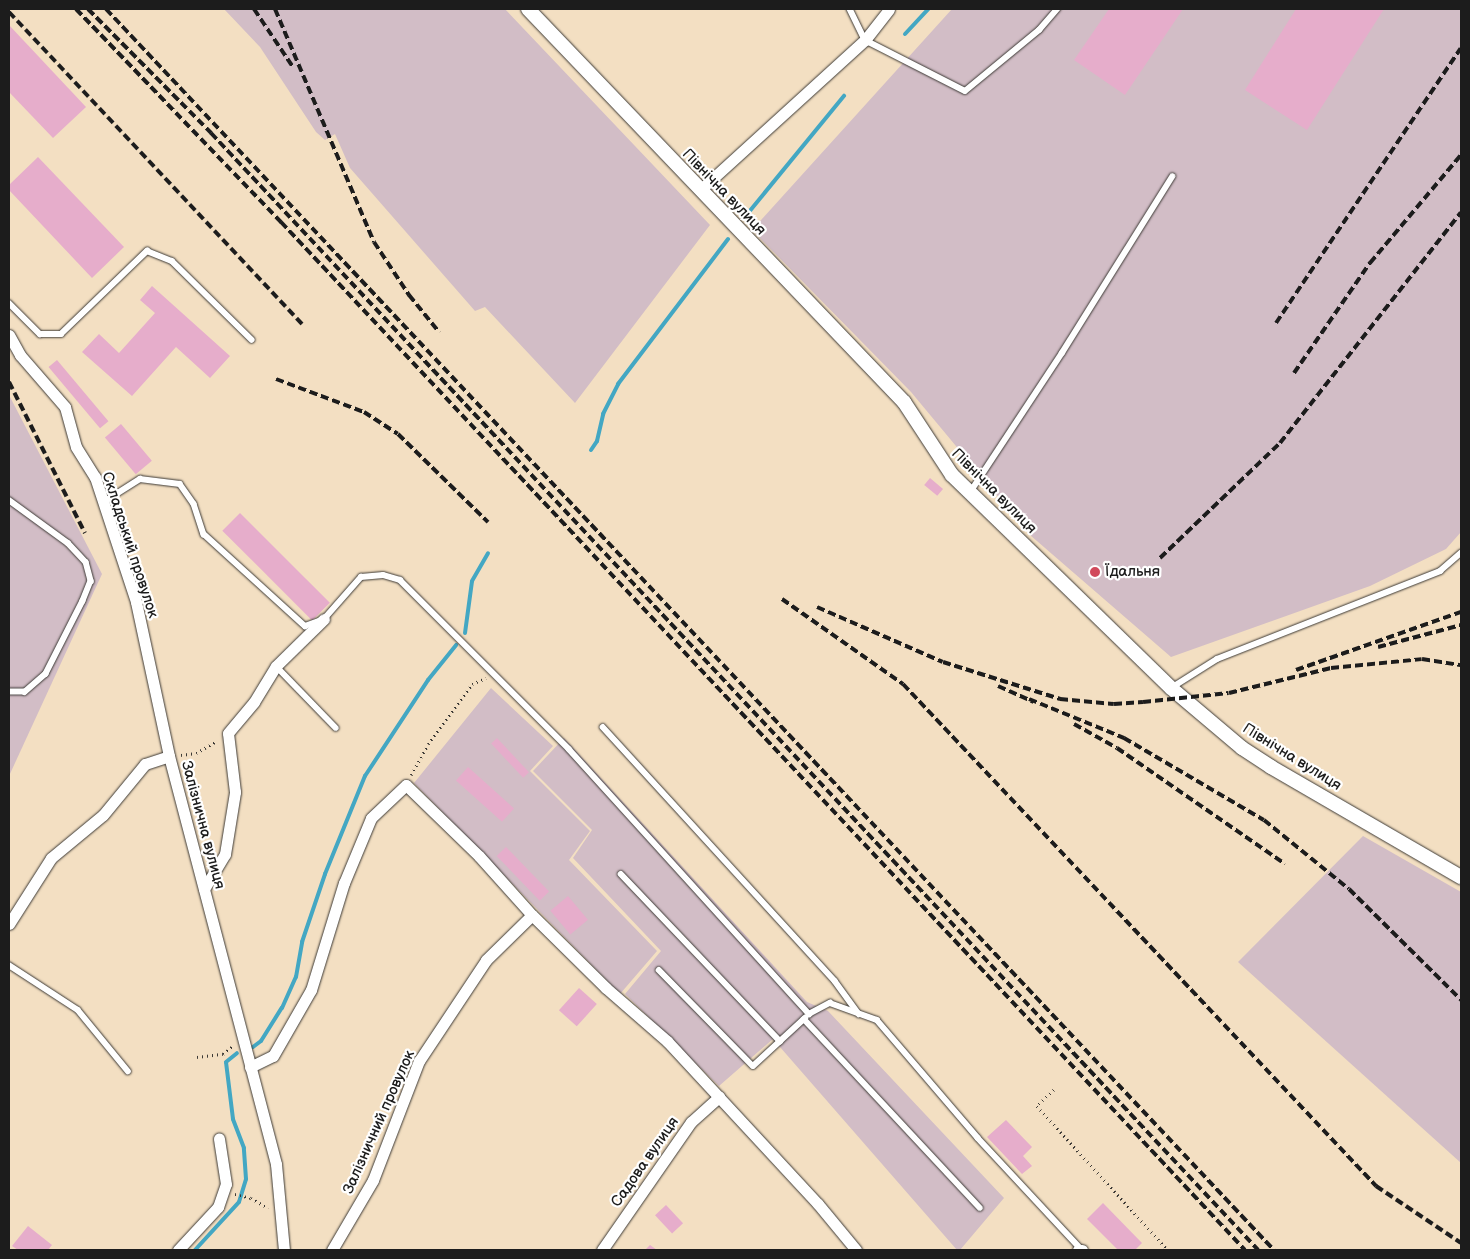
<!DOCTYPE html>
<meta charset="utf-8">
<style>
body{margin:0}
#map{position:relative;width:1470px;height:1259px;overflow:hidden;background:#f3dfc2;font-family:"Balsamiq Sans",sans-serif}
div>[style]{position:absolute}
.industrial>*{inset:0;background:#d2bdc6}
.stream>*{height:4px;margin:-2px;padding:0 2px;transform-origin:2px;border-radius:2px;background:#43a7c3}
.building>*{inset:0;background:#e6adcb;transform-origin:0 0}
.path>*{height:2.5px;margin-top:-1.25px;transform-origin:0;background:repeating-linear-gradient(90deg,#3c3935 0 1px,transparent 0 5px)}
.roads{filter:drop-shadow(0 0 1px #3c3935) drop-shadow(0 0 1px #3c3935)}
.service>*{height:5.5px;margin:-2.75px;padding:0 2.75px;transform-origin:2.75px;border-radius:2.75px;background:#fff}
.minor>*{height:11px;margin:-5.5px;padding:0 5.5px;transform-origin:5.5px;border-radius:5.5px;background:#fff}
.tertiary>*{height:14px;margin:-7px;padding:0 7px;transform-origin:7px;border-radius:7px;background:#fff}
.rail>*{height:4px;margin-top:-2px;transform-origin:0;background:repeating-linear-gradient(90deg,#1c1c1c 0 8px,transparent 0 12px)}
.dots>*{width:14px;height:14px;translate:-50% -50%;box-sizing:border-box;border:2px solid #fff;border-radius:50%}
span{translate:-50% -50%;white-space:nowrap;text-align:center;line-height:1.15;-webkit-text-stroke:4.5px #fff;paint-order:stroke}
.street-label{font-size:15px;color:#1c1c1c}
.poi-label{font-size:15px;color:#1c1c1c}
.left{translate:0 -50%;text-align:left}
.frame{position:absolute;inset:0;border:10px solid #1c1c1c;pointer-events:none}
</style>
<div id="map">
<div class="industrial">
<div style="clip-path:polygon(224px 9px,505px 9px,710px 225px,575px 403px,485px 307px,475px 311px,350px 168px,335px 134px,325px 140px,316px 132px,260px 47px)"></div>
<div style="clip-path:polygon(952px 9px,1461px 9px,1461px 532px,1446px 549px,1370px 586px,1171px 657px,1030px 535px,911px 392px,752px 230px)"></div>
<div style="clip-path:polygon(9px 395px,102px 574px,9px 776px)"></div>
<div style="clip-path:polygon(491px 688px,553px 746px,530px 771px,590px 831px,569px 860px,657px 951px,620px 994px,414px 783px)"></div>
<div style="clip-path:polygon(564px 738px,807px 1002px,828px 1011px,1004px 1198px,960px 1250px,957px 1250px,773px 1039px,719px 1086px,625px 994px,661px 951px,573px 858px,592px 830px,533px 771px)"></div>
<div style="clip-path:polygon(1363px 836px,1461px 892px,1461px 1163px,1238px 962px)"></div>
</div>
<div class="stream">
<div style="left:905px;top:34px;width:34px;rotate:-47deg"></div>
<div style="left:744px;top:218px;width:158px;rotate:-50.7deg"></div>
<div style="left:591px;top:450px;width:11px;rotate:-56deg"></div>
<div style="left:597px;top:441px;width:28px;rotate:-77deg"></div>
<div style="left:603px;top:414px;width:34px;rotate:-63deg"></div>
<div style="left:618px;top:384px;width:182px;rotate:-52.8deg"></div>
<div style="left:465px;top:633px;width:52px;rotate:-82.3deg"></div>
<div style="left:472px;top:581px;width:32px;rotate:-60deg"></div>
<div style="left:253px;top:1047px;width:10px;rotate:-37deg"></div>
<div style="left:261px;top:1041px;width:39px;rotate:-58deg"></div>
<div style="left:282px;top:1008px;width:34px;rotate:-66deg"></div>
<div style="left:296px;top:977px;width:36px;rotate:-80deg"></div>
<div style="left:302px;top:942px;width:72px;rotate:-71.3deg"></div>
<div style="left:325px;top:874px;width:106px;rotate:-67.8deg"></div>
<div style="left:365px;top:776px;width:115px;rotate:-56.7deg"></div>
<div style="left:428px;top:680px;width:45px;rotate:-51.3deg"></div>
<div style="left:195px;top:1250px;width:65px;rotate:-47.5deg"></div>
<div style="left:239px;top:1202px;width:24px;rotate:-73deg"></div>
<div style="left:246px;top:1179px;width:31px;rotate:-94deg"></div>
<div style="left:244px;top:1148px;width:31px;rotate:-111deg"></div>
<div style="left:233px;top:1119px;width:57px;rotate:-97deg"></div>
<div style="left:226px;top:1062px;width:14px;rotate:-39deg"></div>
</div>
<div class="building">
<div style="clip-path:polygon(1109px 9px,1183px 9px,1125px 95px,1074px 60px)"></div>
<div style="clip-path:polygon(1296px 9px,1384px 9px,1307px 130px,1245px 90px)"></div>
<div style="clip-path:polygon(9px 25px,86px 107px,53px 138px,9px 92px)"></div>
<div style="clip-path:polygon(38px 157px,124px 247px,92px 278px,9px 190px,9px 185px)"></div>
<div style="clip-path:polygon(152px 286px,230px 356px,210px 378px,176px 347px,132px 396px,82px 352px,99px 334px,119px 353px,155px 313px,140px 300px)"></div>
<div style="left:57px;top:360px;width:80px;height:11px;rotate:50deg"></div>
<div style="left:121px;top:424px;width:48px;height:21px;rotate:50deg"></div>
<div style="left:930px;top:478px;width:17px;height:9px;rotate:40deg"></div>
<div style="left:240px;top:513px;width:127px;height:25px;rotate:45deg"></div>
<div style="left:497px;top:738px;width:47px;height:8px;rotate:47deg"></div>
<div style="left:468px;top:767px;width:62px;height:18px;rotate:42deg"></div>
<div style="left:506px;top:847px;width:62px;height:13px;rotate:46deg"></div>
<div style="left:568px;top:896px;width:31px;height:23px;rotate:50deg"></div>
<div style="left:579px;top:988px;width:24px;height:30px;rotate:42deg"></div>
<div style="clip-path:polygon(1006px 1120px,1032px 1147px,1023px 1156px,1032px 1166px,1022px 1174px,987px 1137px)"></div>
<div style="clip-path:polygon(1103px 1203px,1142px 1243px,1135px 1250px,1118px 1250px,1087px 1219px)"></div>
<div style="left:666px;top:1205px;width:25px;height:15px;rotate:47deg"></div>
<div style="clip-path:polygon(28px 1226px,52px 1245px,48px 1250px,18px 1250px,12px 1246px)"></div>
<div style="clip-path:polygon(650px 1245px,657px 1250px,645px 1250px)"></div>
</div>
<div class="path">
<div style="left:181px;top:755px;width:15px;rotate:-8deg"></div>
<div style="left:196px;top:753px;width:24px;rotate:-30deg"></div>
<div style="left:411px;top:775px;width:35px;rotate:-61deg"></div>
<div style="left:428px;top:744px;width:74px;rotate:-53.7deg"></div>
<div style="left:472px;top:684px;width:15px;rotate:-23deg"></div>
<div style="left:197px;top:1057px;width:26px;rotate:-7deg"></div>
<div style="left:223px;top:1054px;width:13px;rotate:-39deg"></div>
<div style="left:1054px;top:1090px;width:23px;rotate:137deg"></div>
<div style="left:1037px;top:1106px;width:195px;rotate:47.7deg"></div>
<div style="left:235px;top:1194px;width:16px;rotate:14deg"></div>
<div style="left:251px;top:1198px;width:20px;rotate:30deg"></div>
</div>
<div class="roads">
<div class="service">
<div style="left:850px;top:9px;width:34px;rotate:64deg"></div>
<div style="left:865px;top:40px;width:112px;rotate:27deg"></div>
<div style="left:965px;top:91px;width:96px;rotate:-39.5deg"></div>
<div style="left:1039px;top:30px;width:28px;rotate:-49deg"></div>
<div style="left:9px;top:303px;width:44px;rotate:45deg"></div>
<div style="left:40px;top:334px;width:21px"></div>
<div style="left:61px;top:334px;width:120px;rotate:-44deg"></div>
<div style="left:147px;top:251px;width:27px;rotate:22deg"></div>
<div style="left:172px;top:261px;width:112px;rotate:44.6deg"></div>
<div style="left:971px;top:491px;width:165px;rotate:-56.6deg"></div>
<div style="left:1062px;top:353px;width:208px;rotate:-58deg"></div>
<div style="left:9px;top:500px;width:73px;rotate:36.1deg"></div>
<div style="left:68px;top:543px;width:26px;rotate:47deg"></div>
<div style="left:86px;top:562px;width:20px;rotate:75deg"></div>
<div style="left:91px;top:581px;width:22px;rotate:112deg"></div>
<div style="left:83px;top:601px;width:82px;rotate:116.9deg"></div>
<div style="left:46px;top:674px;width:28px;rotate:139deg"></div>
<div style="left:25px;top:692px;width:16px;rotate:180deg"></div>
<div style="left:102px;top:503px;width:45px;rotate:-32.3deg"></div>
<div style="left:140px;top:479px;width:40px;rotate:7.1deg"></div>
<div style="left:180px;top:484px;width:24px;rotate:55deg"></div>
<div style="left:194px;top:504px;width:32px;rotate:72deg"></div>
<div style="left:204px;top:534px;width:137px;rotate:42.3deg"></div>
<div style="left:305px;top:626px;width:20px;rotate:-20deg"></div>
<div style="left:324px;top:619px;width:56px;rotate:-48.6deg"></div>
<div style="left:361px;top:577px;width:22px;rotate:-5deg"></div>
<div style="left:383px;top:575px;width:18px;rotate:16deg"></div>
<div style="left:400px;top:580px;width:239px;rotate:45deg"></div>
<div style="left:569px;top:749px;width:358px;rotate:47.8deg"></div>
<div style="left:809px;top:1014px;width:24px;rotate:-28deg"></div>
<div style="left:830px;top:1003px;width:50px;rotate:19.9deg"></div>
<div style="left:877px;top:1020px;width:155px;rotate:49.4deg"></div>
<div style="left:978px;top:1138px;width:151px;rotate:47.1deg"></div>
<div style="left:276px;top:666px;width:86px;rotate:45.9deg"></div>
<div style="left:1171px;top:688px;width:54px;rotate:-32.2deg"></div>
<div style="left:1217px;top:659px;width:240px;rotate:-21.5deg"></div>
<div style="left:1440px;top:571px;width:28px;rotate:-41deg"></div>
<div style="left:603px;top:727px;width:344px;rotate:47.6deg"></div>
<div style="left:835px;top:981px;width:41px;rotate:54deg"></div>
<div style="left:621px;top:874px;width:231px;rotate:46.4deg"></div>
<div style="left:9px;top:965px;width:82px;rotate:33.1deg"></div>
<div style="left:78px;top:1010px;width:79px;rotate:50.7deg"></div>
<div style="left:659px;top:970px;width:134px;rotate:45.6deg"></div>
<div style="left:753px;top:1066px;width:71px;rotate:-42.7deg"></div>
<div style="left:804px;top:1019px;width:258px;rotate:47deg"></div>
</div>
<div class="minor">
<div style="left:700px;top:190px;width:223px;rotate:-42.3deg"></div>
<div style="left:865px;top:40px;width:39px;rotate:-52deg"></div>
<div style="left:9px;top:335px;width:23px;rotate:61deg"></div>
<div style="left:20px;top:355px;width:69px;rotate:49.1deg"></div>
<div style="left:65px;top:407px;width:41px;rotate:74.6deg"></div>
<div style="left:76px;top:447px;width:36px;rotate:58deg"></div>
<div style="left:95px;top:477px;width:132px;rotate:71.8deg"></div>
<div style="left:136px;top:602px;width:157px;rotate:77.9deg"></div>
<div style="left:169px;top:756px;width:422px;rotate:75.3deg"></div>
<div style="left:276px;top:1164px;width:86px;rotate:84.7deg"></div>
<div style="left:204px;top:889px;width:41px;rotate:-59deg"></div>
<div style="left:225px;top:854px;width:63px;rotate:-80.8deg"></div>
<div style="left:235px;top:792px;width:59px;rotate:-96.8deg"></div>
<div style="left:228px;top:733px;width:40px;rotate:-50deg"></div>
<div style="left:254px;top:702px;width:42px;rotate:-58.6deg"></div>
<div style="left:276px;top:666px;width:67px;rotate:-44.4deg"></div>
<div style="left:9px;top:924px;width:78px;rotate:-57.5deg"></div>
<div style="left:51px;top:858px;width:67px;rotate:-39.6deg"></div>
<div style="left:103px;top:815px;width:66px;rotate:-50.5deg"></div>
<div style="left:145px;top:764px;width:25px;rotate:-18deg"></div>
<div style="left:250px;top:1067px;width:25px;rotate:-26deg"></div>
<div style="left:273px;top:1056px;width:76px;rotate:-60.1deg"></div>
<div style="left:311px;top:990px;width:112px;rotate:-72.9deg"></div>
<div style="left:344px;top:883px;width:70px;rotate:-67.4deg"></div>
<div style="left:371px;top:818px;width:48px;rotate:-43.3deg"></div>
<div style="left:406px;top:785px;width:102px;rotate:44.2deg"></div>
<div style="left:479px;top:856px;width:79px;rotate:48.1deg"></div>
<div style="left:532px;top:915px;width:104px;rotate:44.6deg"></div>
<div style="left:606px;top:988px;width:81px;rotate:41deg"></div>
<div style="left:667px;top:1041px;width:222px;rotate:47.2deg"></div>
<div style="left:818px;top:1204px;width:60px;rotate:50.4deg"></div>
<div style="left:178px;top:1250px;width:59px;rotate:-47.1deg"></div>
<div style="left:218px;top:1207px;width:24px;rotate:-71deg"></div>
<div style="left:226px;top:1184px;width:46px;rotate:-98.8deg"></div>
<div style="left:332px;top:1250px;width:81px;rotate:-59.6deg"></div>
<div style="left:373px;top:1180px;width:128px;rotate:-68.9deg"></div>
<div style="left:419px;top:1061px;width:121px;rotate:-56.4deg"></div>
<div style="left:486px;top:960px;width:64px;rotate:-44.4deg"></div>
<div style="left:602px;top:1250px;width:156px;rotate:-55.2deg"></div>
<div style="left:691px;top:1122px;width:38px;rotate:-42deg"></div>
<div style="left:1078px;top:1250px;width:4px"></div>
</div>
<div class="tertiary">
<div style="left:528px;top:9px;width:544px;rotate:46.27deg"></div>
<div style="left:904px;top:402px;width:87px;rotate:56.7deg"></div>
<div style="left:952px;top:475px;width:305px;rotate:44.2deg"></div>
<div style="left:1171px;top:688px;width:93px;rotate:40.2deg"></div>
<div style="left:1242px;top:748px;width:35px;rotate:33deg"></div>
<div style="left:1271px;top:767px;width:220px;rotate:30.1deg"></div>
</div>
</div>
<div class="rail">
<div style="left:76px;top:9px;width:296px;rotate:46.1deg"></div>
<div style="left:281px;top:222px;width:1409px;rotate:46.84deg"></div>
<div style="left:88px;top:9px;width:175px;rotate:45.2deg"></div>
<div style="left:211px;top:133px;width:1531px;rotate:46.85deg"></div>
<div style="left:106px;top:9px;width:1704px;rotate:46.74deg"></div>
<div style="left:254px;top:9px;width:70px;rotate:56.1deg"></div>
<div style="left:275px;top:9px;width:253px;rotate:67deg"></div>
<div style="left:374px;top:242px;width:64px;rotate:56.6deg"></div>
<div style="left:409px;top:295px;width:48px;rotate:51deg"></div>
<div style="left:9px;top:12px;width:432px;rotate:46.8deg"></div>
<div style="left:1276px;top:323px;width:331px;rotate:-56.1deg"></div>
<div style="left:1294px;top:373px;width:134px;rotate:-55.4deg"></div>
<div style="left:1370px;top:263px;width:141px;rotate:-49.9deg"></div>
<div style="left:276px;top:379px;width:94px;rotate:20.6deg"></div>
<div style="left:364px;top:412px;width:40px;rotate:32.9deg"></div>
<div style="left:398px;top:434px;width:126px;rotate:44.4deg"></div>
<div style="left:9px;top:382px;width:169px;rotate:63.3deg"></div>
<div style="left:1160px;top:558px;width:166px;rotate:-43.8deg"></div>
<div style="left:1280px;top:443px;width:293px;rotate:-51.9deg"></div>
<div style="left:782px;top:599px;width:148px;rotate:35.1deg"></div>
<div style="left:903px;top:684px;width:690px;rotate:46.7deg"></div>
<div style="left:1376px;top:1186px;width:102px;rotate:33.8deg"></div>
<div style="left:817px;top:607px;width:137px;rotate:23.6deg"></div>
<div style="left:943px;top:662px;width:123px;rotate:17.5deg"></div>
<div style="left:1060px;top:699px;width:54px;rotate:5.3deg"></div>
<div style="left:1114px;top:704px;width:29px;rotate:-4deg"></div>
<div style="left:1143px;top:702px;width:86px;rotate:-6deg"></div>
<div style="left:1229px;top:693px;width:105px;rotate:-13.8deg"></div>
<div style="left:1331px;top:668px;width:91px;rotate:-5.6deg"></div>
<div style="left:1422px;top:659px;width:39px;rotate:9deg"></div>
<div style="left:1378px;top:647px;width:86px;rotate:-14.8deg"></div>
<div style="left:1296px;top:670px;width:175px;rotate:-19.4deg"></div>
<div style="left:998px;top:686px;width:39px;rotate:24deg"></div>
<div style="left:1029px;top:699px;width:103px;rotate:22.3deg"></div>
<div style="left:1124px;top:738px;width:162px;rotate:30.4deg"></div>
<div style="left:1264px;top:820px;width:109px;rotate:39.1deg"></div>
<div style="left:1349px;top:889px;width:158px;rotate:44.7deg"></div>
<div style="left:1074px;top:724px;width:49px;rotate:29.2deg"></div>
<div style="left:1117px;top:748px;width:204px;rotate:34.6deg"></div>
</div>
<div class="dots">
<div style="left:1095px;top:572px;background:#d1495b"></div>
</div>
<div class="street-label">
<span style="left:724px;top:192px;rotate:46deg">Північна вулиця</span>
<span style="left:994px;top:491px;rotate:45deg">Північна вулиця</span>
<span style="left:130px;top:545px;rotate:72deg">Складський провулок</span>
<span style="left:1292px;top:757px;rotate:32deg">Північна вулиця</span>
<span style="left:203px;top:825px;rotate:75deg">Залізнична вулиця</span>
<span style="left:379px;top:1122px;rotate:-66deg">Залізничний провулок</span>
<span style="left:645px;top:1162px;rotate:-55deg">Садова вулиця</span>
</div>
<div class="poi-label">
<span class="left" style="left:1105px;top:572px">Їдальня</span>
</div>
<div class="frame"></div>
</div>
